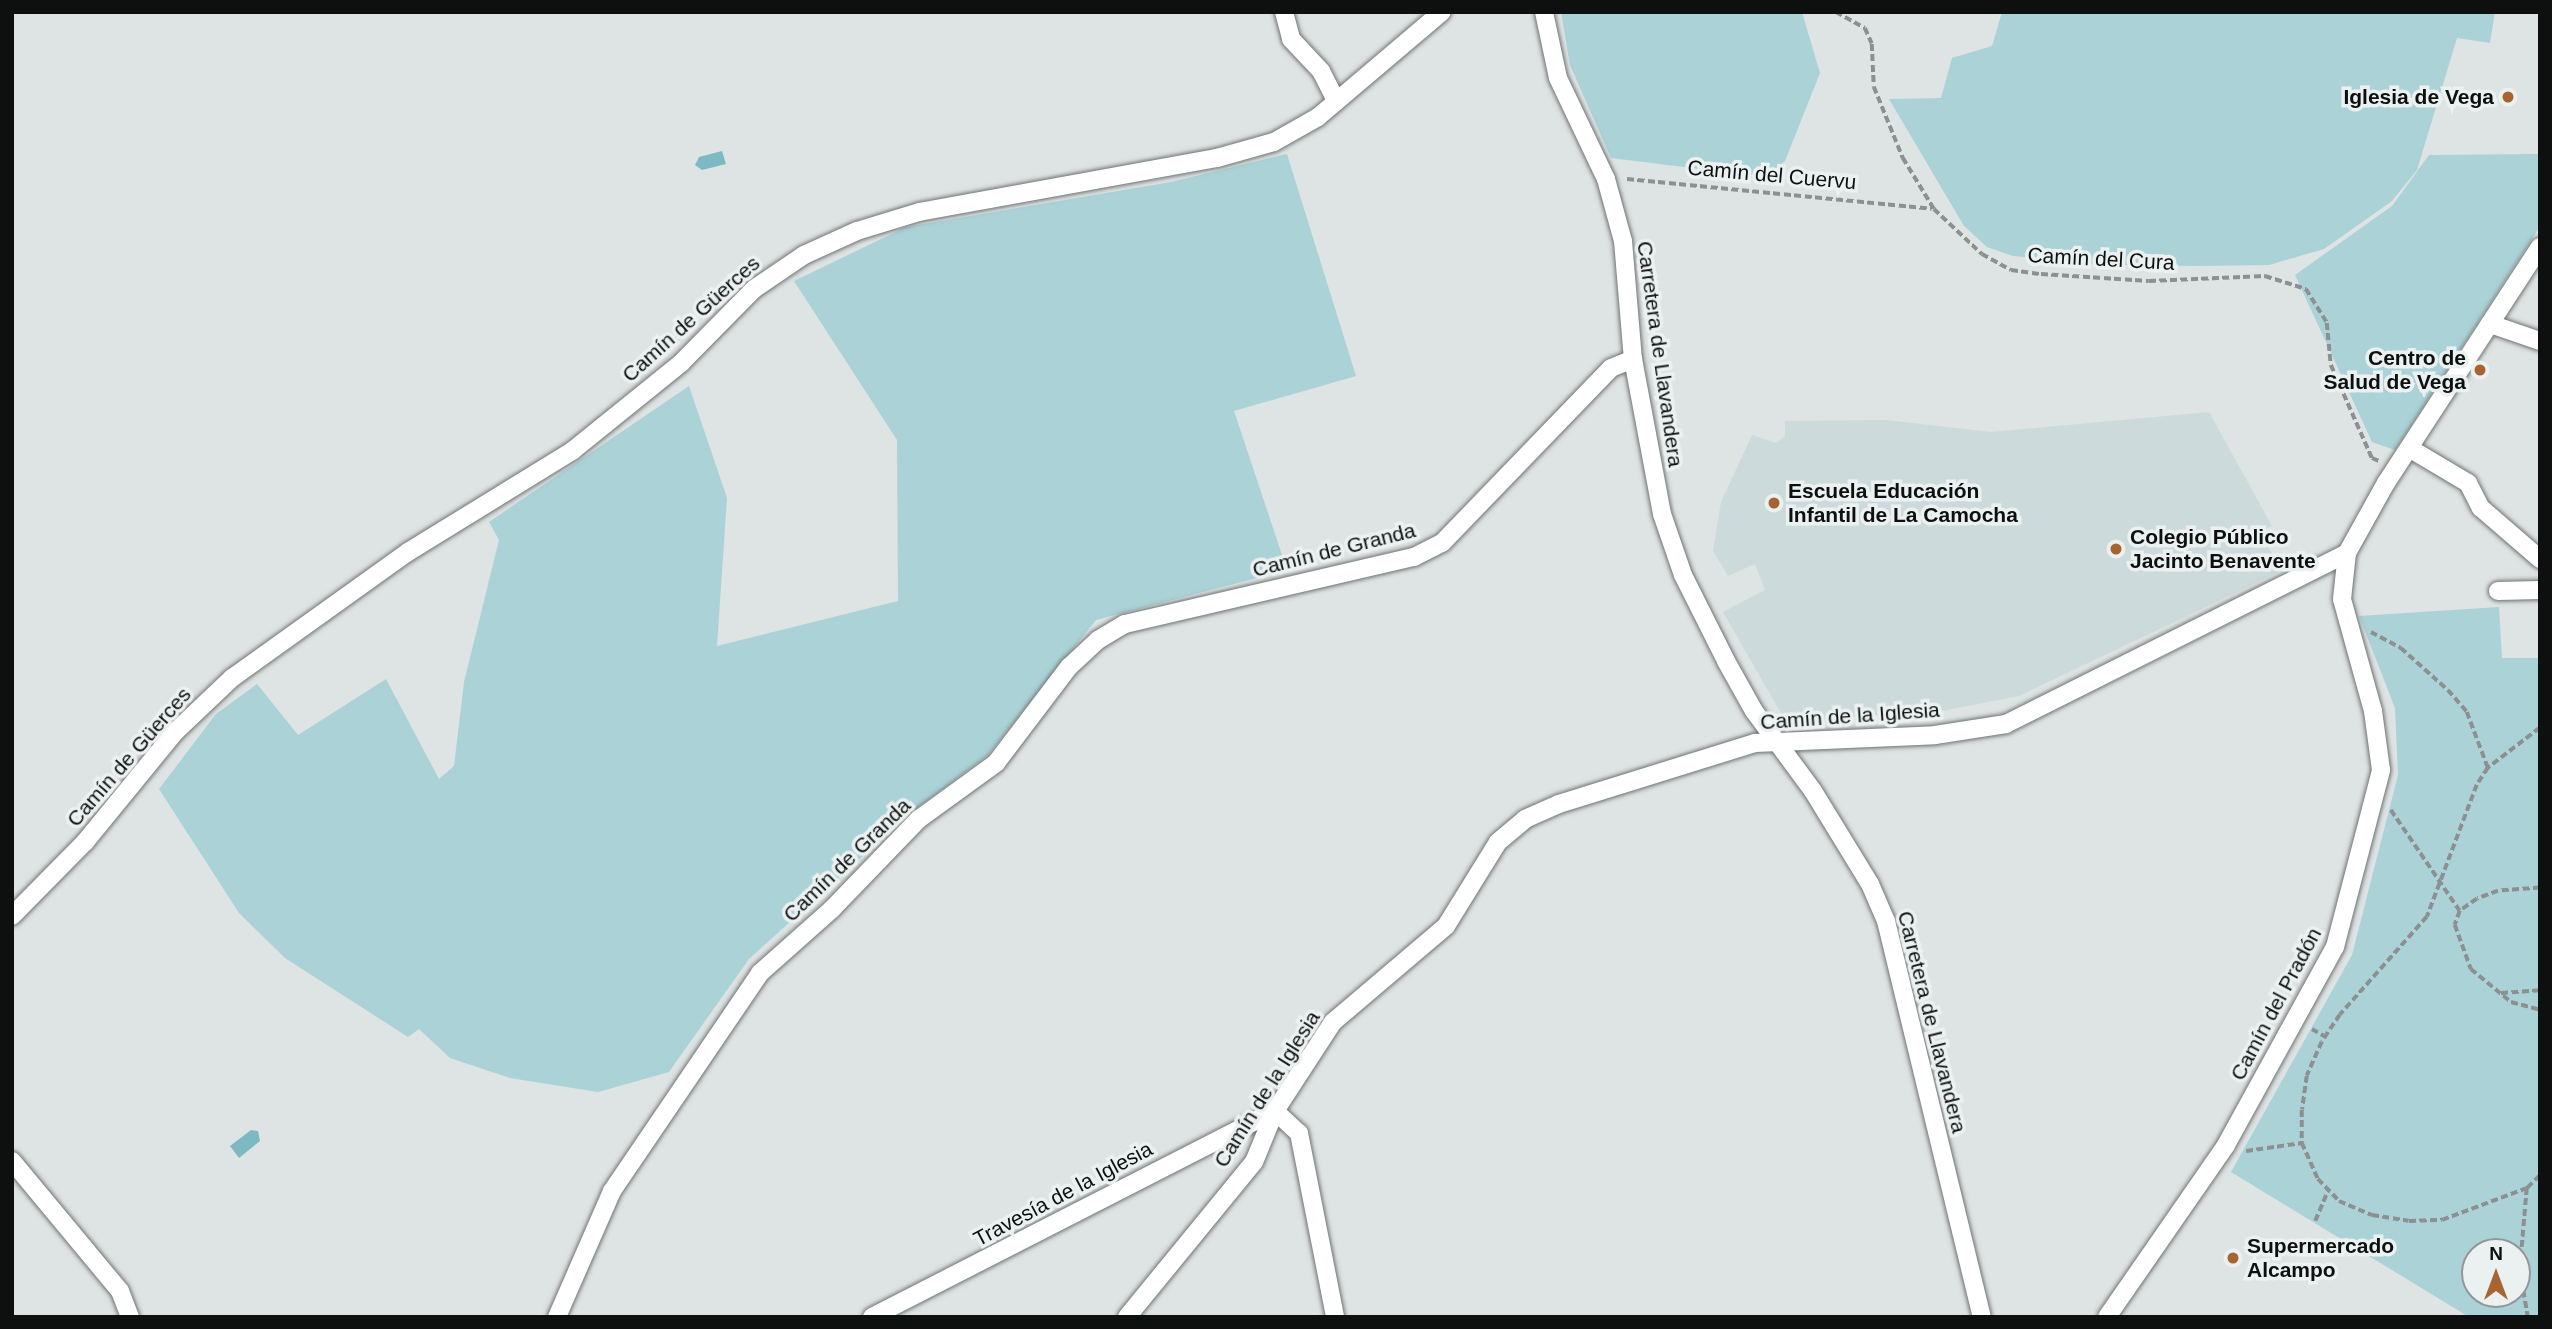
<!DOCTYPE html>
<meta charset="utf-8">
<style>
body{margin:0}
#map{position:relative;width:2552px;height:1329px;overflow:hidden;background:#dee3e3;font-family:Arial,sans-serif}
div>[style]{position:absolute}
.built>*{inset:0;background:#ccdadc}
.green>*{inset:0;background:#abd2d7}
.water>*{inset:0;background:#7db9c2}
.path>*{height:3.5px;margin-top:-1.75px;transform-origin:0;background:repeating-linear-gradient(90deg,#8c9090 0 7px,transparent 0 10.5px)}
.roads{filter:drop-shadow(0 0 2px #6f7374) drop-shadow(0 0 2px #6f7374)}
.minor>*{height:18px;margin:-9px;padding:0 9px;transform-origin:9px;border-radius:9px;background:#fff}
.dots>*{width:19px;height:19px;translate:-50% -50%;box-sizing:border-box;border:4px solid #ebf0f1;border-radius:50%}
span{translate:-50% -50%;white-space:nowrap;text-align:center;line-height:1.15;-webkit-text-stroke:7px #ebf0f1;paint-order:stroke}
.poi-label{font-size:21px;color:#0e1010;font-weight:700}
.right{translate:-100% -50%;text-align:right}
.left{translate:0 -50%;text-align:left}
.street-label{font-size:21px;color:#0e1010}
.frame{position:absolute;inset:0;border:14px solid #0e1010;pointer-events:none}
.north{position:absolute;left:2461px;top:1238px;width:70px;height:70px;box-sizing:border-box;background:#ebf0f1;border:2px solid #939697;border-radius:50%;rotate:0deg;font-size:19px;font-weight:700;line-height:28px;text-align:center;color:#0e1010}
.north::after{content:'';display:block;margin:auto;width:24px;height:32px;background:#a66430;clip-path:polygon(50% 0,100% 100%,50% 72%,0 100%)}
</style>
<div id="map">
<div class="built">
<div style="clip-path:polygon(2209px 412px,2272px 526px,2260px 531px,2281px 571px,2019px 696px,1916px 716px,1786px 722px,1723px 612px,1765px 590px,1755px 564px,1728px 576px,1713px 551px,1721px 502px,1752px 435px,1776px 443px,1785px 436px,1785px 421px,1886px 420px,1991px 432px)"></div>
</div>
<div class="green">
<div style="clip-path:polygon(1561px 12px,1802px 12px,1820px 73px,1785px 161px,1768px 174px,1748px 175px,1611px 158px,1570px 65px)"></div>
<div style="clip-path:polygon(2002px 12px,2495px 12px,2490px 43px,2457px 38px,2417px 170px,2392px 201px,2324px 249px,2269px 265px,2199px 266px,2106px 265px,2013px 256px,1987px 247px,1964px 226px,1889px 99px,1941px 98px,1952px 58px,1992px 46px)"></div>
<div style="clip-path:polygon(1287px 154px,1356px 376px,1234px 411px,1287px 570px,1096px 620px,987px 756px,910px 813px,749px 959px,669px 1072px,598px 1092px,510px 1078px,450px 1058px,419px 1029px,408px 1037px,285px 958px,239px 913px,159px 789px,216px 714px,257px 684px,298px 735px,386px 679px,439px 779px,454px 766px,464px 682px,499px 540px,489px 522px,689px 386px,727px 498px,717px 646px,898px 601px,897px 440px,794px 281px,906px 227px,1171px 182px)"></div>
<div style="clip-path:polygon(2540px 154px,2539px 228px,2395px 450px,2372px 442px,2295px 275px,2392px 206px,2429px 155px)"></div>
<div style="clip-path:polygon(evenodd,2499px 607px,2502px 658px,2540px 658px,2540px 1317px,2469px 1317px,2231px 1172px,2352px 955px,2398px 775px,2395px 708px,2359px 616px,2499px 607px,2517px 1252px,2517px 1294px,2475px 1294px,2475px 1252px,2517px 1252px)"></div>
</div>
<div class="water">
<div style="clip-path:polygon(722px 151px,726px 164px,702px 170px,695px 165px,699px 157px)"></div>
<div style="clip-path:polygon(251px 1130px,258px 1131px,260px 1141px,239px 1158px,230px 1146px)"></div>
</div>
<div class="path">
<div style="left:1836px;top:12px;width:33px;rotate:29deg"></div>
<div style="left:1865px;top:28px;width:17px;rotate:66deg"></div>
<div style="left:1872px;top:44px;width:43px;rotate:87.3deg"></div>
<div style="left:1874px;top:87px;width:77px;rotate:67.8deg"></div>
<div style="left:1903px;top:158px;width:60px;rotate:58.7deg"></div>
<div style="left:1934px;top:209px;width:66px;rotate:43.2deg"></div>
<div style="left:1982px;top:254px;width:33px;rotate:29deg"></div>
<div style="left:2011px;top:270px;width:30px;rotate:8deg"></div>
<div style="left:2041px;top:274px;width:108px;rotate:3.7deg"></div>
<div style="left:2149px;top:281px;width:116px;rotate:-2.5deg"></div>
<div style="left:2265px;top:276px;width:43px;rotate:17.6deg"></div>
<div style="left:2306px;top:289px;width:40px;rotate:58deg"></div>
<div style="left:2327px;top:323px;width:42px;rotate:84.6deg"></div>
<div style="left:2331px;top:365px;width:102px;rotate:66.2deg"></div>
<div style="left:2372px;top:458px;width:8px;rotate:23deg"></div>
<div style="left:1627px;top:179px;width:306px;rotate:5.6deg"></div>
<div style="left:2371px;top:632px;width:34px;rotate:28deg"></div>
<div style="left:2401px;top:648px;width:63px;rotate:41.8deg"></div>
<div style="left:2448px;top:690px;width:29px;rotate:49deg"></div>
<div style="left:2467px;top:712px;width:60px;rotate:69.4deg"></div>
<div style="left:2540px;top:728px;width:66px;rotate:142.4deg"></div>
<div style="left:2488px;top:768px;width:20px;rotate:123deg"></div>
<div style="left:2477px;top:785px;width:141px;rotate:110.7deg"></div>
<div style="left:2427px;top:917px;width:131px;rotate:131.6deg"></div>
<div style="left:2340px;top:1015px;width:32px;rotate:124deg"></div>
<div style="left:2322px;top:1042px;width:37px;rotate:114deg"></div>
<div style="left:2307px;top:1076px;width:34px;rotate:98deg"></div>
<div style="left:2302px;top:1110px;width:33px;rotate:90deg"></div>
<div style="left:2302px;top:1143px;width:39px;rotate:66deg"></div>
<div style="left:2318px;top:1179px;width:30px;rotate:46deg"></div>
<div style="left:2339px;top:1201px;width:36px;rotate:23deg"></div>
<div style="left:2372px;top:1215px;width:37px;rotate:9deg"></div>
<div style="left:2409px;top:1221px;width:33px;rotate:-2deg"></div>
<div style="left:2442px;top:1220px;width:91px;rotate:-20.6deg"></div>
<div style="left:2527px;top:1188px;width:18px;rotate:-45deg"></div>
<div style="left:2391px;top:810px;width:122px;rotate:55.7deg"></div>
<div style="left:2540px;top:888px;width:42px;rotate:175.9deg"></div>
<div style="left:2498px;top:891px;width:22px;rotate:159deg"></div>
<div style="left:2477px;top:899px;width:21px;rotate:145deg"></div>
<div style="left:2460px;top:911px;width:15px;rotate:110deg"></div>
<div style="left:2455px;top:925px;width:47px;rotate:70deg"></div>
<div style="left:2471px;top:969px;width:52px;rotate:39.5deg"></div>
<div style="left:2511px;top:1002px;width:30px;rotate:15deg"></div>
<div style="left:2501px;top:993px;width:39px;rotate:-4deg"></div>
<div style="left:2312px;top:1029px;width:16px;rotate:30deg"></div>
<div style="left:2246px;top:1151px;width:57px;rotate:-8.1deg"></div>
<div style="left:2527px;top:1188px;width:82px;rotate:94.9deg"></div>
<div style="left:2520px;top:1270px;width:48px;rotate:80.3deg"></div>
<div style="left:2315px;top:1221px;width:33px;rotate:-67deg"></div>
</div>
<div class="roads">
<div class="minor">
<div style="left:1284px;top:12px;width:28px;rotate:75deg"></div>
<div style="left:1291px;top:39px;width:44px;rotate:46.8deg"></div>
<div style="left:1321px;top:71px;width:34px;rotate:63deg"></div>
<div style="left:1544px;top:12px;width:67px;rotate:78deg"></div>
<div style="left:1558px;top:78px;width:112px;rotate:64.6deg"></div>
<div style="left:1606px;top:179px;width:64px;rotate:74.7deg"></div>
<div style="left:1623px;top:241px;width:118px;rotate:85.2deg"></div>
<div style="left:1633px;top:359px;width:158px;rotate:79.4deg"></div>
<div style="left:1662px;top:514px;width:65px;rotate:71deg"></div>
<div style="left:1683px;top:575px;width:96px;rotate:63.4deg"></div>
<div style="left:1726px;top:661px;width:57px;rotate:60.8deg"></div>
<div style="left:1754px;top:711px;width:99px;rotate:53.6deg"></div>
<div style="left:1813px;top:791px;width:109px;rotate:58.5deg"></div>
<div style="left:1870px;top:884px;width:40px;rotate:66.6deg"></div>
<div style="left:1886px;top:921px;width:407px;rotate:76.4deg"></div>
<div style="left:2490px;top:324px;width:53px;rotate:18.8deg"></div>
<div style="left:2409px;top:448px;width:69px;rotate:30.7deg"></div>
<div style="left:2468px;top:483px;width:28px;rotate:63deg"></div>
<div style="left:2481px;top:508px;width:78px;rotate:40.8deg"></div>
<div style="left:2498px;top:591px;width:42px;rotate:-1.4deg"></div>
<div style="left:12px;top:916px;width:104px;rotate:-45.4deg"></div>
<div style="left:85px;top:842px;width:142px;rotate:-50.7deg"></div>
<div style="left:175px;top:732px;width:79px;rotate:-43.5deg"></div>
<div style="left:232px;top:678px;width:216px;rotate:-35.6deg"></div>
<div style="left:408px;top:552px;width:193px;rotate:-31.6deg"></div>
<div style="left:572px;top:451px;width:140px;rotate:-38.9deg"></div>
<div style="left:681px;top:363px;width:104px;rotate:-45.4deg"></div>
<div style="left:754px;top:289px;width:60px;rotate:-34.2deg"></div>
<div style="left:804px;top:255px;width:58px;rotate:-24.4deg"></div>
<div style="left:857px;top:231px;width:65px;rotate:-17deg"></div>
<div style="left:919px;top:212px;width:303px;rotate:-10.3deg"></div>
<div style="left:1217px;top:158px;width:59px;rotate:-15.7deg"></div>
<div style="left:1274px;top:142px;width:51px;rotate:-29.6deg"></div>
<div style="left:1318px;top:117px;width:162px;rotate:-40.3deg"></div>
<div style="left:1275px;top:1111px;width:33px;rotate:43deg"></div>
<div style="left:1299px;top:1133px;width:187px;rotate:78.9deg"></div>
<div style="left:12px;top:1161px;width:169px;rotate:50.3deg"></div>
<div style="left:120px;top:1291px;width:28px;rotate:69deg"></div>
<div style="left:557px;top:1317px;width:137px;rotate:-66.4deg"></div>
<div style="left:612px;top:1191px;width:263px;rotate:-55.8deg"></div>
<div style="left:760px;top:973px;width:96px;rotate:-41.6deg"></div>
<div style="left:832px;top:909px;width:125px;rotate:-46deg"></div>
<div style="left:919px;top:819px;width:95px;rotate:-36deg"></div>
<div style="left:996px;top:763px;width:121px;rotate:-52.8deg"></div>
<div style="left:1069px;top:667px;width:40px;rotate:-43deg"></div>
<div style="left:1098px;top:640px;width:31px;rotate:-31deg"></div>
<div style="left:1125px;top:624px;width:297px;rotate:-13.1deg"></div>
<div style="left:1414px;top:557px;width:31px;rotate:-27deg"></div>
<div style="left:1442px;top:543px;width:243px;rotate:-46deg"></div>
<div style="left:1611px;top:368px;width:24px;rotate:-22deg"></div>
<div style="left:872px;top:1317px;width:453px;rotate:-27.1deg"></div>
<div style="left:1127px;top:1317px;width:200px;rotate:-50.7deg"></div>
<div style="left:1254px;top:1162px;width:55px;rotate:-67.6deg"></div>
<div style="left:1275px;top:1111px;width:106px;rotate:-56.9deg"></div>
<div style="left:1333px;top:1022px;width:148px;rotate:-40.3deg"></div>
<div style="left:1446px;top:926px;width:99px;rotate:-58.2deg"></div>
<div style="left:1498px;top:842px;width:35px;rotate:-40deg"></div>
<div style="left:1525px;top:819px;width:37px;rotate:-24deg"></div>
<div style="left:1559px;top:804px;width:205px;rotate:-17.3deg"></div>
<div style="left:1755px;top:743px;width:180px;rotate:-2.5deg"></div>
<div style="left:1935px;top:735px;width:72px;rotate:-8.8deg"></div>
<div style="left:2006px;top:724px;width:381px;rotate:-26.6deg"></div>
<div style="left:2347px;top:553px;width:80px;rotate:-60.9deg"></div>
<div style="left:2386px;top:483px;width:282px;rotate:-56.9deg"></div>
<div style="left:2107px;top:1317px;width:209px;rotate:-55.3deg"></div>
<div style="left:2226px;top:1145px;width:226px;rotate:-61.2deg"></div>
<div style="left:2335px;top:947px;width:183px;rotate:-75.4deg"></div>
<div style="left:2381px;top:770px;width:60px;rotate:-97.7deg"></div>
<div style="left:2373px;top:711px;width:116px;rotate:-105.5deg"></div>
<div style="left:2342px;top:599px;width:46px;rotate:-83.8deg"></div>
</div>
</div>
<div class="dots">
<div style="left:2508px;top:97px;background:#a66430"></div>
<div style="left:2480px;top:370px;background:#a66430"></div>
<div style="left:1774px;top:503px;background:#a66430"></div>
<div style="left:2116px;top:549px;background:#a66430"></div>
<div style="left:2233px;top:1258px;background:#a66430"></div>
</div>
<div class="poi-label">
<span class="right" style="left:2494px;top:97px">Iglesia de Vega</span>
<span class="right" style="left:2466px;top:370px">Centro de<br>Salud de Vega</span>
<span class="left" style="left:1788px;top:503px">Escuela Educación<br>Infantil de La Camocha</span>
<span class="left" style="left:2130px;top:549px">Colegio Público<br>Jacinto Benavente</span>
<span class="left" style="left:2247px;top:1258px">Supermercado<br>Alcampo</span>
</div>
<div class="street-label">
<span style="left:1772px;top:175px;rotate:5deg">Camín del Cuervu</span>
<span style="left:2101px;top:259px;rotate:3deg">Camín del Cura</span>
<span style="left:691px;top:319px;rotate:-42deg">Camín de Güerces</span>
<span style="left:1660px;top:354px;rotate:82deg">Carretera de Llavandera</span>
<span style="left:1334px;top:550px;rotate:-14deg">Camín de Granda</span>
<span style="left:1850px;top:716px;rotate:-4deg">Camín de la Iglesia</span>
<span style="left:129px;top:757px;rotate:-49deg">Camín de Güerces</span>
<span style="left:847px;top:860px;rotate:-44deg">Camín de Granda</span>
<span style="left:2276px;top:1004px;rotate:-62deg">Camín del Pradón</span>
<span style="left:1932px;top:1022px;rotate:76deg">Carretera de Llavandera</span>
<span style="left:1267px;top:1089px;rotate:-58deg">Camín de la Iglesia</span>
<span style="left:1063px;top:1194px;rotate:-28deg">Travesía de la Iglesia</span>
</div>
<div class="frame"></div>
<div class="north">N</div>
</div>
